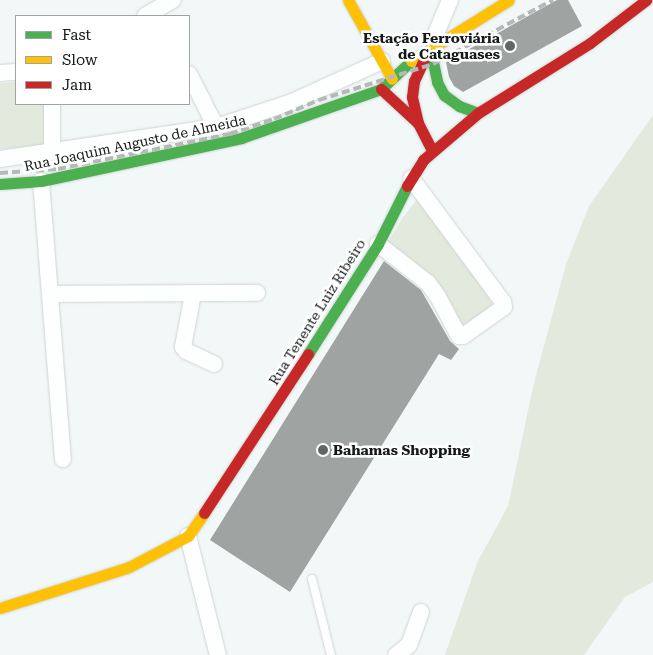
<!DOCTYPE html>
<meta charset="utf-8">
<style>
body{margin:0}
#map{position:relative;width:653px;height:655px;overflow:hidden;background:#f2f8f8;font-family:"Roboto Serif",serif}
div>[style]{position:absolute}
.green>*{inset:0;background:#e2eade}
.building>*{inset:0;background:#9fa3a2}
.roads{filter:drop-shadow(0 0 1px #cfd3d3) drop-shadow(0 0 1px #cfd3d3)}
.lane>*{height:8px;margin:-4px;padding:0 4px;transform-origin:4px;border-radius:4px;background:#fdfefe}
.street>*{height:16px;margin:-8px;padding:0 8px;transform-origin:8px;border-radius:8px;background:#fdfefe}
.fast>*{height:11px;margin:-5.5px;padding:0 5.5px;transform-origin:5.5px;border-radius:5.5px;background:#4caf50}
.slow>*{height:11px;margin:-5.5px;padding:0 5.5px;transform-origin:5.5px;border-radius:5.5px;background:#ffc107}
.jam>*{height:11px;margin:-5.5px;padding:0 5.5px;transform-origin:5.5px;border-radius:5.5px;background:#c62828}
.rail>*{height:4px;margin-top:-2px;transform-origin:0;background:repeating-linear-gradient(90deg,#b7b8b8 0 8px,transparent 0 12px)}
.dots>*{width:14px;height:14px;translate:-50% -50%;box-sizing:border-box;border:2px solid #fff;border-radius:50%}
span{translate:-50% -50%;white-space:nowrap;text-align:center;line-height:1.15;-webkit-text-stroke:5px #fff;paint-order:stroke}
.poi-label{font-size:14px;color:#141818;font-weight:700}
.right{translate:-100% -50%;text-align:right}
.left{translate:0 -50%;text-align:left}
.street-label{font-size:14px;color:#141818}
.legend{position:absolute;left:15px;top:15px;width:175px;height:90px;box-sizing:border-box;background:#fff;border:1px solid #a1a3a3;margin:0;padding:6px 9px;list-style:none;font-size:15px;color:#141818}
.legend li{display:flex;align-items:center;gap:10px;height:25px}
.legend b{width:25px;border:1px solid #a1a3a3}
</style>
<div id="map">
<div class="green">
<div style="clip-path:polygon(16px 82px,16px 104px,44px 104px,45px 145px,0 149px,0 83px)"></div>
<div style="clip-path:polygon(653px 115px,653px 582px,625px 597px,584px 655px,445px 655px,477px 563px,508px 506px,533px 387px,566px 264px,589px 206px)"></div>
<div style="clip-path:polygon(419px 197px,495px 307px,464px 329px,385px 247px,403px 217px)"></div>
</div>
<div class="building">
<div style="clip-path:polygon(557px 0,568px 0,582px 26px,463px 92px,454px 86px,449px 77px,446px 62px)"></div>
<div style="clip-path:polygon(384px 261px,421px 290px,450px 341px,459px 349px,451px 360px,439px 354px,290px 592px,210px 540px)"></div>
</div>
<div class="roads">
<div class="lane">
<div style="left:312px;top:579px;width:78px;rotate:76deg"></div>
</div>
<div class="street">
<div style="left:145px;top:16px;width:32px;rotate:-30deg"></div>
<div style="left:430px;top:48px;width:52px;rotate:-67.4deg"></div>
<div style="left:0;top:73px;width:16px;rotate:-4deg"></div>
<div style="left:189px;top:74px;width:59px;rotate:63deg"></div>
<div style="left:52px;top:104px;width:48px;rotate:90deg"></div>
<div style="left:0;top:159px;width:218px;rotate:-8.4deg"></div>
<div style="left:216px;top:127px;width:80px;rotate:-18.2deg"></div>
<div style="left:292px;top:102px;width:99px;rotate:-24.5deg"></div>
<div style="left:41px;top:181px;width:279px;rotate:85.5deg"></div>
<div style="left:378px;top:244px;width:63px;rotate:38deg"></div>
<div style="left:428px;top:283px;width:17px;rotate:54deg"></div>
<div style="left:438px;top:297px;width:44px;rotate:61.7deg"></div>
<div style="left:459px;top:336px;width:4px"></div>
<div style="left:463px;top:336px;width:50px;rotate:-35.3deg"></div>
<div style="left:504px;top:307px;width:5px;rotate:-101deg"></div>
<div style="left:503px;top:302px;width:154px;rotate:-126.6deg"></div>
<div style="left:50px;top:294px;width:207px;rotate:-0.3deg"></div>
<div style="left:193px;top:294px;width:54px;rotate:100.7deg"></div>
<div style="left:183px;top:347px;width:5px;rotate:53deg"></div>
<div style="left:186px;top:351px;width:31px;rotate:25deg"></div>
<div style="left:188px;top:536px;width:123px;rotate:75.9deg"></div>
<div style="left:396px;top:655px;width:16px;rotate:-38deg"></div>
<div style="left:409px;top:645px;width:35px;rotate:-70deg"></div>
</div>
<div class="fast">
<div style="left:430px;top:48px;width:35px;rotate:78deg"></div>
<div style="left:437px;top:82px;width:15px;rotate:62deg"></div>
<div style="left:444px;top:95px;width:19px;rotate:36deg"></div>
<div style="left:459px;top:106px;width:20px;rotate:20deg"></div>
<div style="left:0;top:184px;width:41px;rotate:-4.2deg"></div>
<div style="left:41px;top:181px;width:205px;rotate:-12.1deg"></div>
<div style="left:241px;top:138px;width:148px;rotate:-19.3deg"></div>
<div style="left:381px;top:89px;width:41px;rotate:-43deg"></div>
<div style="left:308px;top:354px;width:130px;rotate:-57.5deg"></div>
<div style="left:378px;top:244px;width:65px;rotate:-63.4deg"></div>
</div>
<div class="slow">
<div style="left:348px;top:0;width:90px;rotate:60.9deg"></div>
<div style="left:411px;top:61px;width:115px;rotate:-31.9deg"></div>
<div style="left:0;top:608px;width:135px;rotate:-17.6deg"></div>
<div style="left:129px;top:567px;width:67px;rotate:-27.7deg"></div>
<div style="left:188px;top:536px;width:28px;rotate:-55deg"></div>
</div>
<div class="jam">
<div style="left:381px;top:89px;width:50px;rotate:42.6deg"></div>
<div style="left:418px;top:123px;width:31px;rotate:63deg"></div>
<div style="left:418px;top:123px;width:27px;rotate:-103deg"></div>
<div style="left:412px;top:97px;width:16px;rotate:-83deg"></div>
<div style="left:414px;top:81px;width:31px;rotate:-65deg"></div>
<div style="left:407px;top:186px;width:31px;rotate:-58deg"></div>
<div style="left:423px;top:160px;width:72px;rotate:-40.5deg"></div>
<div style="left:478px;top:113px;width:132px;rotate:-32deg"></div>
<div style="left:590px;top:43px;width:71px;rotate:-37.5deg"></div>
<div style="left:204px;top:513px;width:190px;rotate:-56.8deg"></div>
</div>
</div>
<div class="rail">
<div style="left:0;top:173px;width:58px;rotate:-3.9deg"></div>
<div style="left:58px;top:169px;width:176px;rotate:-11.5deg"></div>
<div style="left:230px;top:134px;width:46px;rotate:-18.8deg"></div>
<div style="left:274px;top:119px;width:49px;rotate:-22.9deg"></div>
<div style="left:319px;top:100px;width:120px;rotate:-17.5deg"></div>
<div style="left:433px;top:64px;width:136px;rotate:-28.1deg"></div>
</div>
<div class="dots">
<div style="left:510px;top:46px;background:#626666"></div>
<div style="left:323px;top:450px;background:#626666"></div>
</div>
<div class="poi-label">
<span class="right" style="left:500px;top:46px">Estação Ferroviária<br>de Cataguases</span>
<span class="left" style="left:333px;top:450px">Bahamas Shopping</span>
</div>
<div class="street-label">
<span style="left:135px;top:143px;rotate:-12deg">Rua Joaquim Augusto de Almeida</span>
<span style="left:317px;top:312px;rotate:-58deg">Rua Tenente Luiz Ribeiro</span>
</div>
<ul class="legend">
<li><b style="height:6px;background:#4caf50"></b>Fast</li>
<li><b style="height:6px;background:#ffc107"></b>Slow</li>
<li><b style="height:6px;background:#c62828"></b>Jam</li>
</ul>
</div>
